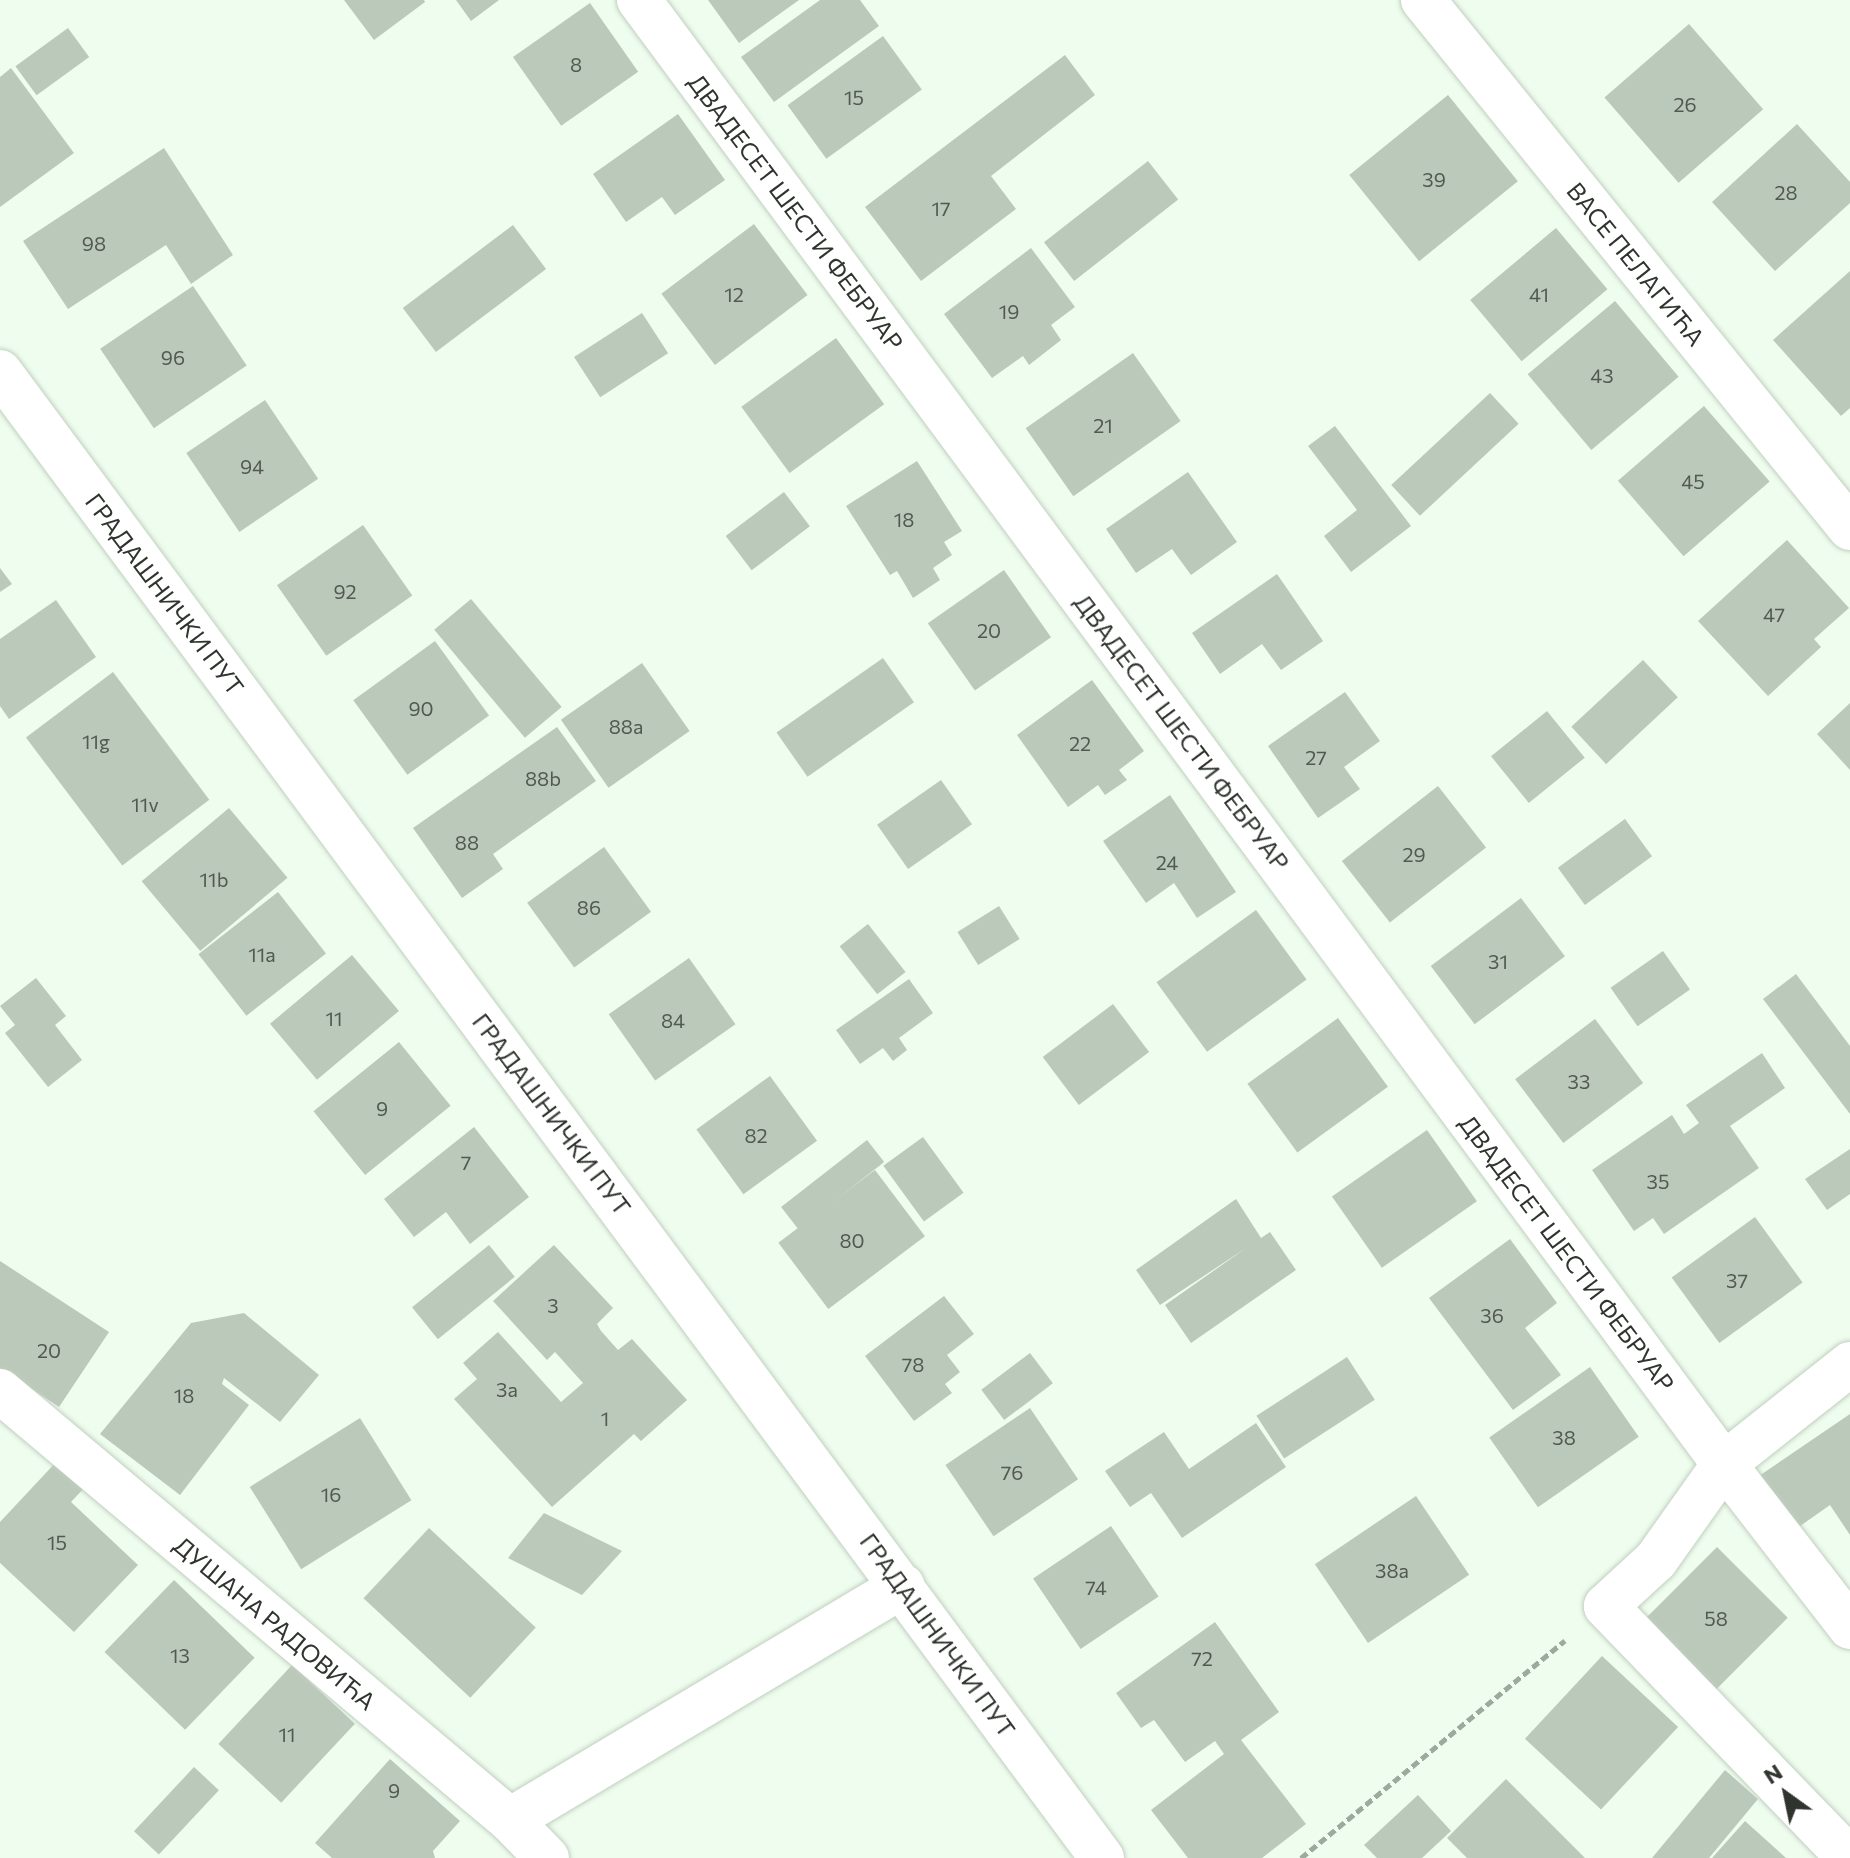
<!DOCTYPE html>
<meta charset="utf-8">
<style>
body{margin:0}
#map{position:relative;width:1850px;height:1858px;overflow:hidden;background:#eefded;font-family:Commissioner,sans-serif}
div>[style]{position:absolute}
.building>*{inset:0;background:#bbc9ba;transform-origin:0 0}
.path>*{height:5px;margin-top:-2.5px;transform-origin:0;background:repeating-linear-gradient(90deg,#9ea99d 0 8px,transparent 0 12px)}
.roads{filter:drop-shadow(0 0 2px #c1cfc0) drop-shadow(0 0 2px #c1cfc0)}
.minor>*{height:44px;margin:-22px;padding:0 22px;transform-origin:22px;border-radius:22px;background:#fff}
span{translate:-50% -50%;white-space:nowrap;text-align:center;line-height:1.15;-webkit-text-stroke:6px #fff;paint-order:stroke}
.number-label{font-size:20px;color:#525951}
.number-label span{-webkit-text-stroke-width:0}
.street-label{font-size:24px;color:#2f342e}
.north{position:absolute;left:1746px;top:1754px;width:80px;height:80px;-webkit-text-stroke:6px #fff;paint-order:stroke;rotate:327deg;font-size:22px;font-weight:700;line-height:32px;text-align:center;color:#2f342e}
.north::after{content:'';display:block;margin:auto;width:28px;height:36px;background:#2f342e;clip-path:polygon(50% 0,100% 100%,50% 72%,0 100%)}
</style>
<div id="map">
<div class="building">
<div style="clip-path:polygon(344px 0,424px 0,425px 2px,374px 40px)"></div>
<div style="clip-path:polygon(456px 0,499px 0,471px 21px)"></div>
<div style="clip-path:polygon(708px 0,799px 0,739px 43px)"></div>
<div style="clip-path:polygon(820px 0,860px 0,879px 26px,774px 102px,741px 57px)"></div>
<div style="left:590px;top:3px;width:84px;height:94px;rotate:55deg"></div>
<div style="left:1689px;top:24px;width:113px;height:112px;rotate:49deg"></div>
<div style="left:68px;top:28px;width:36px;height:65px;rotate:54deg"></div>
<div style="left:883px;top:36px;width:66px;height:118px;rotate:54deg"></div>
<div style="clip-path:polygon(1065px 55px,1095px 95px,991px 176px,1016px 209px,921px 281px,865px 207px)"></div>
<div style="clip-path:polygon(11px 68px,74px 153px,0 207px,0 77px)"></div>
<div style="left:1448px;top:95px;width:111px;height:127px;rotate:51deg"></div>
<div style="clip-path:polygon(678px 114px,725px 180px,675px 215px,662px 197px,626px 222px,593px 174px)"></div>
<div style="clip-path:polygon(1797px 124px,1850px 182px,1850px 203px,1775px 271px,1712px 202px)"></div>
<div style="clip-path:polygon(164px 148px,233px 255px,191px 284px,166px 245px,68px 309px,23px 241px)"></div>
<div style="left:1148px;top:161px;width:49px;height:132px;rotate:52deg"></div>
<div style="left:754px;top:224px;width:89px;height:116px;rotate:53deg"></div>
<div style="left:513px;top:225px;width:55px;height:138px;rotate:53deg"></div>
<div style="left:1556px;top:228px;width:80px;height:112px;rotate:50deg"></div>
<div style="clip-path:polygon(1031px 248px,1075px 307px,1051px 325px,1061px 340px,1029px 365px,1023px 356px,992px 378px,944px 314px)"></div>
<div style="clip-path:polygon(1850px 271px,1850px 408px,1841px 416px,1773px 340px)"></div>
<div style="left:193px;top:286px;width:96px;height:112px;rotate:56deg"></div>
<div style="left:1615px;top:301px;width:99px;height:114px;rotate:50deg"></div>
<div style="left:642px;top:313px;width:48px;height:81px;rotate:57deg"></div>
<div style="left:836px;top:338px;width:82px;height:117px;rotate:54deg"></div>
<div style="left:1133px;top:353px;width:83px;height:131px;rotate:55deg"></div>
<div style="left:1490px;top:393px;width:42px;height:135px;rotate:47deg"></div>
<div style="left:265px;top:400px;width:95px;height:95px;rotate:56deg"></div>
<div style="left:1704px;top:406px;width:100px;height:114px;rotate:49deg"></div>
<div style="clip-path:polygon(1335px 426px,1411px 526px,1351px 572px,1324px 536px,1357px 510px,1308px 446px)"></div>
<div style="clip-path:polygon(917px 461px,962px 531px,944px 542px,952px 555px,933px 568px,940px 580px,913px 598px,897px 571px,890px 575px,846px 506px)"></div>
<div style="clip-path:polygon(1188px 472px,1237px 542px,1191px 575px,1172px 549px,1136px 573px,1106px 529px)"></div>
<div style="left:784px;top:492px;width:43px;height:73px;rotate:53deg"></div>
<div style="left:363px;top:525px;width:86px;height:105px;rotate:55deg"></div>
<div style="clip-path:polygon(1787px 540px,1849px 608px,1814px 639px,1821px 647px,1768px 696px,1698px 621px)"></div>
<div style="clip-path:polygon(0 568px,12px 584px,0 592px)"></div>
<div style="left:1004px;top:570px;width:82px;height:93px;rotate:55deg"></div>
<div style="clip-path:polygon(1277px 574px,1323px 641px,1281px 670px,1262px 644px,1220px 674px,1192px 633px)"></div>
<div style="left:471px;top:599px;width:141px;height:48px;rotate:50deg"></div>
<div style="clip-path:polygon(56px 600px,96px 657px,9px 719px,0 706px,0 639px)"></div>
<div style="left:435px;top:641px;width:92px;height:101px;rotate:54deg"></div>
<div style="left:883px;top:658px;width:54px;height:130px;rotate:55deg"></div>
<div style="left:1643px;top:660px;width:51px;height:98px;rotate:47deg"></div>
<div style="left:642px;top:663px;width:83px;height:99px;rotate:55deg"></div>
<div style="left:113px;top:672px;width:160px;height:109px;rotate:53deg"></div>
<div style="clip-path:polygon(1092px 680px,1144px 751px,1119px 770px,1127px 780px,1105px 795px,1098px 785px,1068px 807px,1017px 735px)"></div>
<div style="clip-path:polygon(1345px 692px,1380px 741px,1344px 767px,1360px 789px,1318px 818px,1268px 746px)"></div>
<div style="clip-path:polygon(1850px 703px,1850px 770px,1817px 734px)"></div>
<div style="left:1547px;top:711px;width:60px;height:72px;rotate:51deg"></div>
<div style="clip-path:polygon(557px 727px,596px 781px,493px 854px,503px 869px,462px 898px,413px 828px)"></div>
<div style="left:941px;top:780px;width:54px;height:78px;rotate:55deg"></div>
<div style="left:1438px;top:786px;width:78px;height:122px;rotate:52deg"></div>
<div style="clip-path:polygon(1170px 795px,1236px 892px,1197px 918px,1174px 883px,1146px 903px,1103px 841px)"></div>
<div style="left:229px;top:808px;width:91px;height:114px;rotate:50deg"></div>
<div style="left:1625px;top:819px;width:46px;height:83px;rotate:54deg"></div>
<div style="left:604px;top:847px;width:80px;height:95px;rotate:54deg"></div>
<div style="left:278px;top:892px;width:78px;height:101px;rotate:52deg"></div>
<div style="left:1521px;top:898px;width:73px;height:113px;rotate:53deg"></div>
<div style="left:999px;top:906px;width:39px;height:49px;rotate:58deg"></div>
<div style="left:1256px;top:910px;width:86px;height:123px;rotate:54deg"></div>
<div style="left:868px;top:924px;width:61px;height:36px;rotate:52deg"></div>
<div style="left:1663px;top:951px;width:47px;height:64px;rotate:55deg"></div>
<div style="left:352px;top:955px;width:73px;height:107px;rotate:50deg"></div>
<div style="left:689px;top:958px;width:81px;height:98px;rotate:55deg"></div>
<div style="clip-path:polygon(1796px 974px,1850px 1046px,1850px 1114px,1763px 999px)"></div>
<div style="clip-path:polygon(36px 978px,66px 1016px,55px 1025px,82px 1060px,48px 1087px,5px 1033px,15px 1025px,0 1006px)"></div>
<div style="clip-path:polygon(909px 979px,933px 1013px,899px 1038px,907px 1050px,893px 1061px,883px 1048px,860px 1064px,836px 1030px)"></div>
<div style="left:1113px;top:1004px;width:60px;height:88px;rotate:53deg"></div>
<div style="left:1338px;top:1018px;width:85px;height:112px;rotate:54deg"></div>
<div style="left:1595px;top:1019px;width:80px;height:100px;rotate:53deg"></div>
<div style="left:399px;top:1042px;width:82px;height:110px;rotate:51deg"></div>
<div style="clip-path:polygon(1762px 1053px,1785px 1088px,1730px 1126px,1759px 1168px,1664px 1234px,1653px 1218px,1634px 1231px,1592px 1170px,1672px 1115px,1684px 1134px,1699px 1123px,1686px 1105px)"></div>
<div style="left:770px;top:1076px;width:80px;height:91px;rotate:54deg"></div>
<div style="clip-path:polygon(474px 1127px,529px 1197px,470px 1244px,446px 1212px,414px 1237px,384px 1199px)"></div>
<div style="left:1427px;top:1130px;width:87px;height:116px;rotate:55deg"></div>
<div style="left:923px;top:1137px;width:69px;height:49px;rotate:54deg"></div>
<div style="left:867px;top:1140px;width:28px;height:109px;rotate:52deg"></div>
<div style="clip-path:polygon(1850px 1149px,1850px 1194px,1827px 1210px,1805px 1179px)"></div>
<div style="left:875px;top:1170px;width:83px;height:121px;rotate:53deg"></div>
<div style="clip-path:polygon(1236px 1199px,1261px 1238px,1270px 1232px,1296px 1270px,1191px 1343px,1165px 1305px,1246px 1248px,1160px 1305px,1136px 1270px)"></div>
<div style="left:1755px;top:1217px;width:81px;height:103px;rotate:54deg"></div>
<div style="clip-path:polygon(1510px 1239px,1557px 1303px,1525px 1328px,1561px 1375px,1513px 1410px,1429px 1298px)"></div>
<div style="left:489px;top:1245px;width:41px;height:99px;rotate:51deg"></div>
<div style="clip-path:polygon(554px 1245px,613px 1308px,597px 1324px,601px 1331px,618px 1350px,632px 1339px,687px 1400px,641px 1441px,634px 1434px,552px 1507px,454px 1399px,477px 1379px,463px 1363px,498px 1332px,561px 1402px,583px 1383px,555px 1352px,547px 1360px,493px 1301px)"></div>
<div style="clip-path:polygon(0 1261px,109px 1332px,59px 1407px,0 1368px)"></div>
<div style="clip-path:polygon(944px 1296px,974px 1334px,947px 1355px,960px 1372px,945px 1384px,952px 1393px,914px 1421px,865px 1356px)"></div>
<div style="clip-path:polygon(244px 1313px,319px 1375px,280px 1422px,224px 1378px,222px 1384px,249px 1405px,180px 1495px,100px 1434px,191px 1323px)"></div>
<div style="left:1030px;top:1353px;width:38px;height:61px;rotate:53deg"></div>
<div style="left:1347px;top:1357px;width:51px;height:108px;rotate:57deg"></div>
<div style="left:1590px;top:1367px;width:85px;height:123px;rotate:55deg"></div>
<div style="left:1030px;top:1408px;width:86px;height:102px;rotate:56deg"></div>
<div style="clip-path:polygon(1850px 1414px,1850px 1535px,1830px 1505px,1793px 1531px,1756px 1478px)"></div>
<div style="left:360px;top:1418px;width:97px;height:130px;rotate:58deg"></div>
<div style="clip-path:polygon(1256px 1423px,1286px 1467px,1182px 1538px,1151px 1493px,1130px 1507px,1105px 1471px,1164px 1432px,1189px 1469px)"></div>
<div style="clip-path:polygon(58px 1460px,86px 1486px,71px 1502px,138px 1565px,74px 1632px,0 1563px,0 1522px)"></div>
<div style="left:1416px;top:1496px;width:95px;height:122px;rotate:56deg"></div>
<div style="clip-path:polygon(544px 1513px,622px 1551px,582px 1595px,508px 1558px)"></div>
<div style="left:1111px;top:1526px;width:85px;height:94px;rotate:56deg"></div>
<div style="left:429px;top:1528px;width:146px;height:96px;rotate:43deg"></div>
<div style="left:1717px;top:1547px;width:100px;height:101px;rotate:45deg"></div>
<div style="left:174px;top:1580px;width:112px;height:100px;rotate:44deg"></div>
<div style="clip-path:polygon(1215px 1622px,1279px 1712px,1241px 1740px,1306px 1824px,1262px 1858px,1188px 1858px,1151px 1810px,1224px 1754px,1215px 1741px,1185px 1762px,1154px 1720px,1141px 1728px,1116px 1693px)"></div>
<div style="left:1602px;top:1656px;width:104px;height:113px;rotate:43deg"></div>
<div style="left:292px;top:1665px;width:86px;height:108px;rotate:43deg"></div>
<div style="clip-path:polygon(390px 1759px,460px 1821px,433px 1851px,435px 1858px,332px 1858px,315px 1843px)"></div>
<div style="left:194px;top:1767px;width:34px;height:88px;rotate:43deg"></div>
<div style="clip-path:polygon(1725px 1770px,1758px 1799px,1709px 1858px,1652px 1858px)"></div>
<div style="clip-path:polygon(1506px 1779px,1585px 1858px,1467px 1858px,1447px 1838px)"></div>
<div style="clip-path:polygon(1418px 1795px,1451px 1831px,1422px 1858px,1377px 1858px,1364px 1845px)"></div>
<div style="clip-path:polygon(1745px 1821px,1786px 1858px,1712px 1858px)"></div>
</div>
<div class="path">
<div style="left:1301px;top:1858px;width:342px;rotate:-39.5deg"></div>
</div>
<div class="roads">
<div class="minor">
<div style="left:639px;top:0;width:1822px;rotate:53.46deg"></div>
<div style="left:1724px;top:1464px;width:206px;rotate:52.3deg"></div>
<div style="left:1423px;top:0;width:679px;rotate:51.04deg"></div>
<div style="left:0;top:372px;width:1850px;rotate:53.44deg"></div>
<div style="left:0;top:1391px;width:666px;rotate:40.07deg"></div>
<div style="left:510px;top:1820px;width:53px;rotate:45.8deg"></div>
<div style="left:510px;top:1820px;width:457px;rotate:-30.8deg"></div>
<div style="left:1849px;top:1858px;width:350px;rotate:-134deg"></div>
<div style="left:1606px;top:1606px;width:68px;rotate:-42.6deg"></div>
<div style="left:1656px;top:1560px;width:118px;rotate:-54.7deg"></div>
<div style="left:1724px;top:1464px;width:161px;rotate:-38.4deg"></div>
</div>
</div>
<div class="number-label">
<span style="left:576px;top:64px">8</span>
<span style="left:854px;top:97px">15</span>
<span style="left:1685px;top:104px">26</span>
<span style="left:1434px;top:179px">39</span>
<span style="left:1786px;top:192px">28</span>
<span style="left:941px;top:208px">17</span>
<span style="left:94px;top:243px">98</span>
<span style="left:734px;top:294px">12</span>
<span style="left:1539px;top:294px">41</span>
<span style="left:1009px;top:311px">19</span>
<span style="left:173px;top:357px">96</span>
<span style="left:1602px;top:375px">43</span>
<span style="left:1103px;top:425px">21</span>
<span style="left:252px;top:466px">94</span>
<span style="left:1693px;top:481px">45</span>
<span style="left:904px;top:519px">18</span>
<span style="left:345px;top:591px">92</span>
<span style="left:1774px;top:614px">47</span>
<span style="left:989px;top:630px">20</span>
<span style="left:421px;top:708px">90</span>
<span style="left:626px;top:726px">88a</span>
<span style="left:96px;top:741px">11g</span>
<span style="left:1080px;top:743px">22</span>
<span style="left:1316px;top:757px">27</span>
<span style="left:543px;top:778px">88b</span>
<span style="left:145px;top:804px">11v</span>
<span style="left:467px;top:842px">88</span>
<span style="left:1414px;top:854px">29</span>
<span style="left:1167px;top:862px">24</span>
<span style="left:214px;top:879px">11b</span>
<span style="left:589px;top:907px">86</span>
<span style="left:262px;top:954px">11a</span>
<span style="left:1498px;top:961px">31</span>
<span style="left:334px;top:1018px">11</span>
<span style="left:673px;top:1020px">84</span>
<span style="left:1579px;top:1081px">33</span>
<span style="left:382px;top:1108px">9</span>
<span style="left:756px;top:1135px">82</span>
<span style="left:466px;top:1162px">7</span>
<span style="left:1658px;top:1181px">35</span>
<span style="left:852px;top:1240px">80</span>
<span style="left:1737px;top:1280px">37</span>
<span style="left:553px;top:1305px">3</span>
<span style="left:1492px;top:1315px">36</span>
<span style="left:49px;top:1350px">20</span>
<span style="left:913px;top:1364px">78</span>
<span style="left:507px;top:1389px">3a</span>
<span style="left:184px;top:1395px">18</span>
<span style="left:605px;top:1418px">1</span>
<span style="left:1564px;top:1437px">38</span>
<span style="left:1012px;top:1472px">76</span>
<span style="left:331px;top:1494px">16</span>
<span style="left:57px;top:1542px">15</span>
<span style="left:1392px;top:1570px">38a</span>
<span style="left:1096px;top:1587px">74</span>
<span style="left:1716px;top:1618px">58</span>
<span style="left:180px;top:1655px">13</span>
<span style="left:1202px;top:1658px">72</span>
<span style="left:287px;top:1734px">11</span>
<span style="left:394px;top:1790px">9</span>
</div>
<div class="street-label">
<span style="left:796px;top:212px;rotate:53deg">ДВАДЕСЕТ ШЕСТИ ФЕБРУАР</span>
<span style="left:1636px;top:264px;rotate:51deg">ВАСЕ ПЕЛАГИЋА</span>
<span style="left:165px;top:594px;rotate:53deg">ГРАДАШНИЧКИ ПУТ</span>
<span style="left:1182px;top:732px;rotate:53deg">ДВАДЕСЕТ ШЕСТИ ФЕБРУАР</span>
<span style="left:552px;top:1114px;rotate:53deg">ГРАДАШНИЧКИ ПУТ</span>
<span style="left:1567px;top:1253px;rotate:53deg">ДВАДЕСЕТ ШЕСТИ ФЕБРУАР</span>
<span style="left:275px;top:1623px;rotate:40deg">ДУШАНА РАДОВИЋА</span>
<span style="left:938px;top:1635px;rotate:54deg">ГРАДАШНИЧКИ ПУТ</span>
</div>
<div class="north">N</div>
</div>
